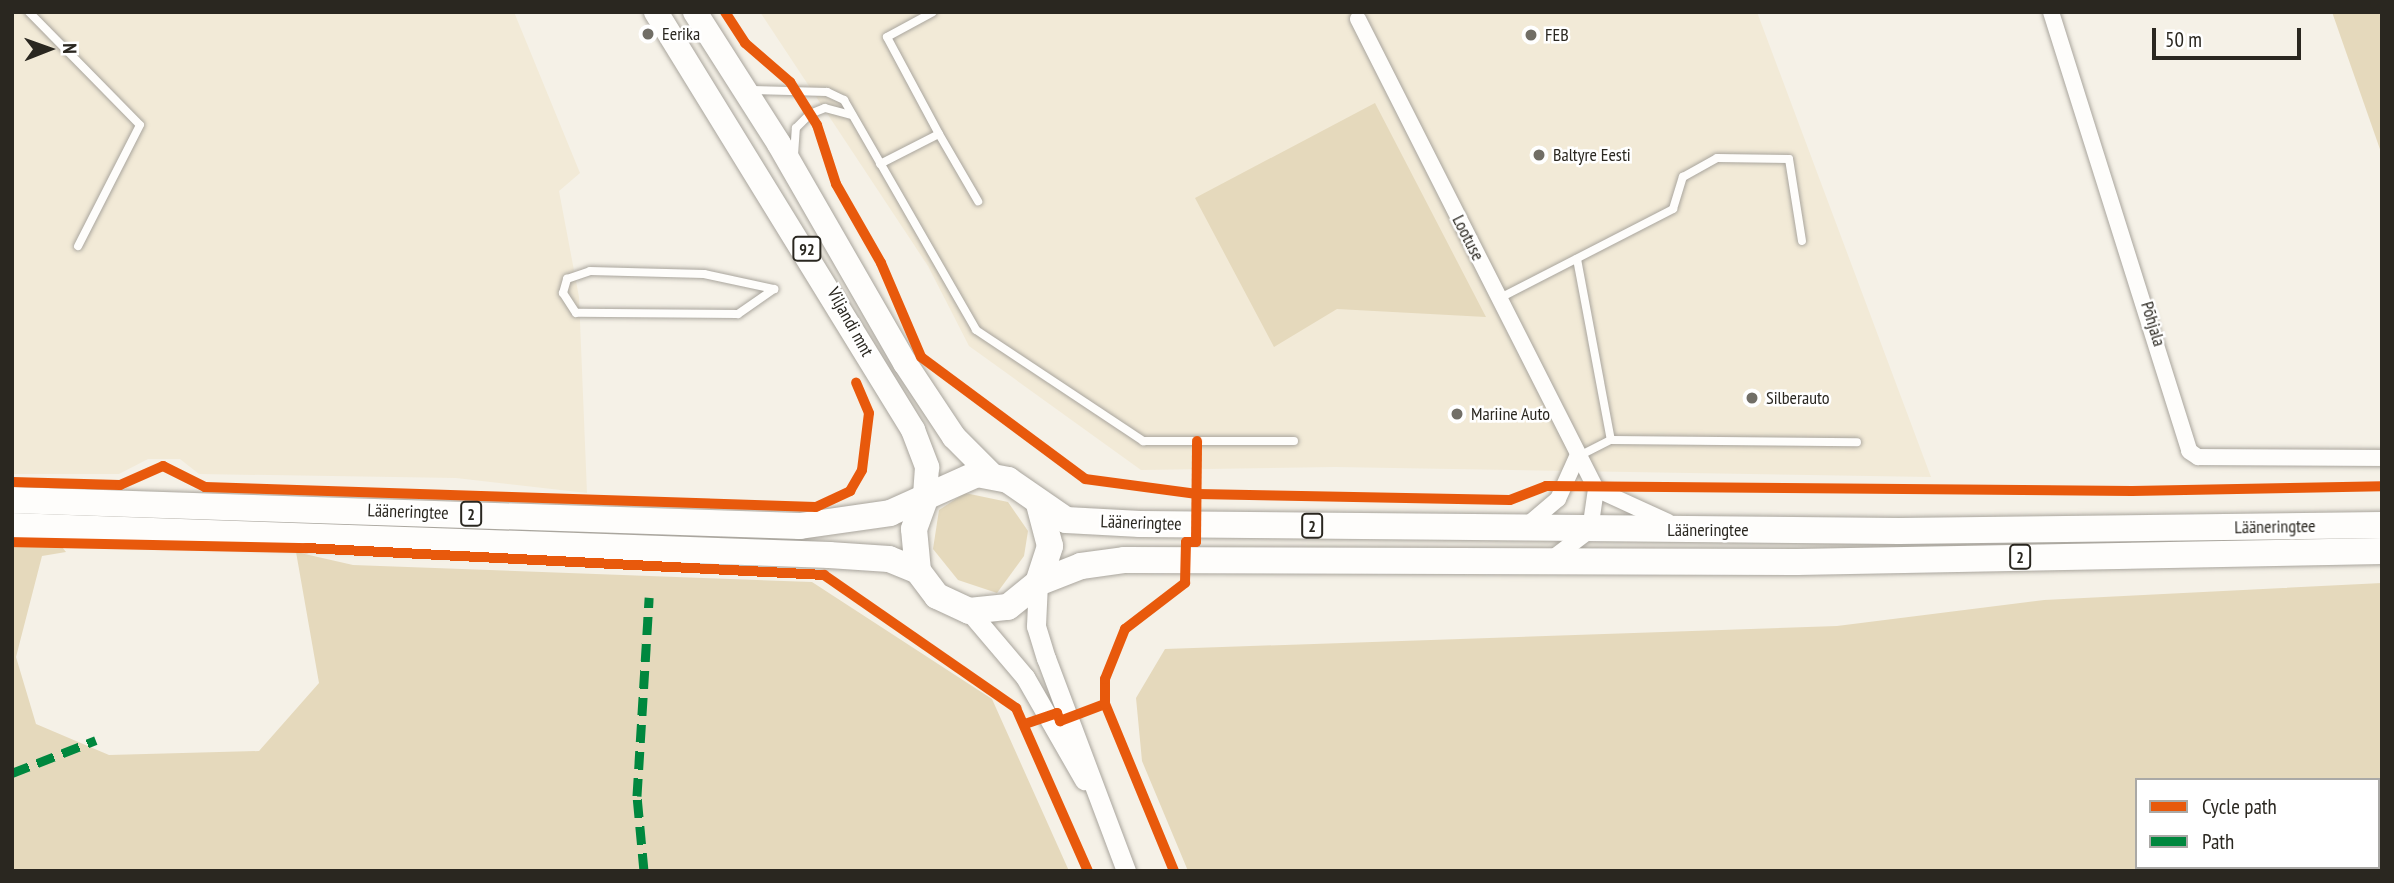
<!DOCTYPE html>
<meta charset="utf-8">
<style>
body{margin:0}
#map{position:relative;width:2394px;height:883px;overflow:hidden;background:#f5f1e7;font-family:"PT Sans Narrow",sans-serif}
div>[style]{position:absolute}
.built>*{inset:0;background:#f2ead7}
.green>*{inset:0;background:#e5d9bc}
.roads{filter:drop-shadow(0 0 2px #a9a59d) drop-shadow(0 0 2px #a9a59d)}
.service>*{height:8px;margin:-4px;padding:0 4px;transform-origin:4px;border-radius:4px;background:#fefdfb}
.minor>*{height:16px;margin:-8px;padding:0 8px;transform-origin:8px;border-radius:8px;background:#fefdfb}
.tertiary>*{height:19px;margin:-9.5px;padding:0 9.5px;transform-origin:9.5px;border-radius:9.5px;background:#fefdfb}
.primary>*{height:24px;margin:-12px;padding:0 12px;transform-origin:12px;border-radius:12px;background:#fefdfb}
.trunk>*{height:26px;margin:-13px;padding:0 13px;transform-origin:13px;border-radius:13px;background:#fefdfb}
.quiet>*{height:9px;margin-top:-4.5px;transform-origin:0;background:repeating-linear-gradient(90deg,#00873e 0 18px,transparent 0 27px)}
.cycleway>*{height:10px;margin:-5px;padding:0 5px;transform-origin:5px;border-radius:5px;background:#e8590c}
.dots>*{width:19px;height:19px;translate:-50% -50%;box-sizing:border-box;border:4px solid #fff;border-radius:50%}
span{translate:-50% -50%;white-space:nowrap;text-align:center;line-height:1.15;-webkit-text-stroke:5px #fff;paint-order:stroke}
.shield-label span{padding:2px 5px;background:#fff;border:2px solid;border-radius:5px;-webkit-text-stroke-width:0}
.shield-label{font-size:16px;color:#2a2720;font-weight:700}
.poi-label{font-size:18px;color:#2a2720}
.left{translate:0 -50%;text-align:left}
.street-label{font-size:18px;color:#2a2720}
.frame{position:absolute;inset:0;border:14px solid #2a2720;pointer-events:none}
.legend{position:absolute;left:2135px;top:778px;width:245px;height:91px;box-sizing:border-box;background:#fff;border:2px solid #aaa9a6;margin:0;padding:9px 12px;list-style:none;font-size:21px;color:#2a2720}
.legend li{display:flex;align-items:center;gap:14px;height:35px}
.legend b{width:35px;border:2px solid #aaa9a6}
.north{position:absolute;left:14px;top:14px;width:70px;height:70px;-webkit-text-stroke:5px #fff;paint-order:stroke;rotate:89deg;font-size:19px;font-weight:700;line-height:28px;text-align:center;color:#2a2720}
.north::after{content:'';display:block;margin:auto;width:24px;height:32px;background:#2a2720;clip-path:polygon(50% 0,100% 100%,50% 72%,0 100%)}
.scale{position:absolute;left:2152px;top:28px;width:149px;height:32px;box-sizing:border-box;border:4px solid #2a2720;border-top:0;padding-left:9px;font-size:21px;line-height:24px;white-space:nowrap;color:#2a2720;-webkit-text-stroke:5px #fff;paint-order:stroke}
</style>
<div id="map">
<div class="built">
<div style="clip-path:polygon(12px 12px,514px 12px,580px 173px,559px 191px,579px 297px,587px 493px,456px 478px,199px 474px,180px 459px,148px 459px,119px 474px,12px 474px)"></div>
<div style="clip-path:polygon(760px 12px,1757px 12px,1931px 477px,1335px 467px,1141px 470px,969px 346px,928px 266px)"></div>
</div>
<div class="green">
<div style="clip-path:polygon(2332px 12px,2382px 12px,2382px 155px)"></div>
<div style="clip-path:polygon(1375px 103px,1486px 317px,1337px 309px,1274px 347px,1195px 198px)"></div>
<div style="clip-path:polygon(965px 493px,1008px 502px,1028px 531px,1024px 556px,997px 593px,958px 580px,933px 549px,939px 510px)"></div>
<div style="clip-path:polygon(12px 545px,62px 547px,66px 552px,42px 556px,16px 657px,36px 724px,109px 755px,259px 751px,319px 683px,296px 552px,353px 565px,812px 582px,992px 699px,1069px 871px,12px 871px)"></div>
<div style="clip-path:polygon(evenodd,2382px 583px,2382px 871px,1188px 871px,1142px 761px,1136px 698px,1165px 649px,1837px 626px,2044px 600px,2382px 583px,2137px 780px,2378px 780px,2378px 867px,2137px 867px,2137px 780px)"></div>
</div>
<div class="roads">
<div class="service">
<div style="left:29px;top:12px;width:158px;rotate:45.5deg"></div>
<div style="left:140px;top:125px;width:136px;rotate:117.1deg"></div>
<div style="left:752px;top:90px;width:75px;rotate:1.5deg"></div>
<div style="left:827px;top:92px;width:19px;rotate:25deg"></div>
<div style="left:844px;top:100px;width:265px;rotate:60.1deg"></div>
<div style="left:976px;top:330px;width:201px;rotate:33.6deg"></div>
<div style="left:1143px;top:441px;width:151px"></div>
<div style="left:939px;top:134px;width:78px;rotate:59.8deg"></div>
<div style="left:794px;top:155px;width:27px;rotate:-86deg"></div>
<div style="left:796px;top:128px;width:20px;rotate:-45deg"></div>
<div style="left:810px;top:114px;width:16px;rotate:-22deg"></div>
<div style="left:825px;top:108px;width:28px;rotate:15deg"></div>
<div style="left:880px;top:164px;width:66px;rotate:-27deg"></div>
<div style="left:939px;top:134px;width:110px;rotate:-118.2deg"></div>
<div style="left:887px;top:37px;width:52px;rotate:-28.5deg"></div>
<div style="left:1577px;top:259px;width:184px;rotate:79.4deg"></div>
<div style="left:1611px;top:440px;width:246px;rotate:0.5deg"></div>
<div style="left:590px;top:271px;width:114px;rotate:1.5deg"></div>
<div style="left:704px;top:274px;width:72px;rotate:12.1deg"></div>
<div style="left:774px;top:289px;width:44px;rotate:145.2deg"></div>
<div style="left:738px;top:314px;width:162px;rotate:-179.6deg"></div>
<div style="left:576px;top:313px;width:24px;rotate:-123deg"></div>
<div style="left:563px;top:293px;width:15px;rotate:-74deg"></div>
<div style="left:567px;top:279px;width:24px;rotate:-19deg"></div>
<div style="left:1498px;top:299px;width:197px;rotate:-27.2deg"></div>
<div style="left:1673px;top:209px;width:34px;rotate:-73deg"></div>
<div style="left:1683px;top:177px;width:39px;rotate:-29deg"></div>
<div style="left:1717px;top:158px;width:72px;rotate:0.8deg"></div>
<div style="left:1789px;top:159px;width:83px;rotate:81deg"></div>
<div style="left:1577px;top:457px;width:38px;rotate:-27deg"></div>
</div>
<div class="minor">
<div style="left:2051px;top:12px;width:460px;rotate:72.5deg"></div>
<div style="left:2189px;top:451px;width:11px;rotate:34deg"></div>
<div style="left:2198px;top:457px;width:184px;rotate:0.3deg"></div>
<div style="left:1358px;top:19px;width:527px;rotate:63.14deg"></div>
<div style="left:1596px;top:489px;width:41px;rotate:98.3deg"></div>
<div style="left:1590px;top:530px;width:46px;rotate:142.9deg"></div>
<div style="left:1596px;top:489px;width:79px;rotate:24.6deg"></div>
<div style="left:1526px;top:526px;width:42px;rotate:-40.2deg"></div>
<div style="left:1558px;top:499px;width:46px;rotate:-65.7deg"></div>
</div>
<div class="tertiary">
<div style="left:1038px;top:583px;width:43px;rotate:92.7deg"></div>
<div style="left:1036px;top:626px;width:34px;rotate:73deg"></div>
<div style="left:1046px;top:658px;width:228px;rotate:69.4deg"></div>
<div style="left:969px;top:611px;width:87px;rotate:49.7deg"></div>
<div style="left:1025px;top:677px;width:119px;rotate:60.2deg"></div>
</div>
<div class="primary">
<div style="left:656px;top:12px;width:491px;rotate:58.4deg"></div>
<div style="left:913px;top:430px;width:40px;rotate:69deg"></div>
<div style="left:927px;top:467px;width:32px;rotate:94deg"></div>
<div style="left:695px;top:12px;width:156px;rotate:57.5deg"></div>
<div style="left:779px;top:144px;width:253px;rotate:60.1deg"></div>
<div style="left:905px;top:363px;width:89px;rotate:56.5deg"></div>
<div style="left:954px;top:437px;width:54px;rotate:45deg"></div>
</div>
<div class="trunk">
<div style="left:925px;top:499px;width:32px;rotate:110deg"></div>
<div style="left:914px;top:529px;width:42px;rotate:84.6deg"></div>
<div style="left:918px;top:571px;width:31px;rotate:53deg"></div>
<div style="left:937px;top:596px;width:35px;rotate:25deg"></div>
<div style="left:969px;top:611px;width:39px;rotate:-6deg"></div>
<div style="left:1008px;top:607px;width:38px;rotate:-39deg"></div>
<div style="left:1038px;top:583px;width:39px;rotate:-72deg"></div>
<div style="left:1050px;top:546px;width:43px;rotate:-104.7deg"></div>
<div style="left:12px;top:500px;width:788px;rotate:1.89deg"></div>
<div style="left:800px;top:526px;width:91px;rotate:-8.2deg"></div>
<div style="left:890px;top:513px;width:95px;rotate:-24.1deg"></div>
<div style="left:977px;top:474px;width:32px;rotate:11deg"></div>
<div style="left:1008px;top:480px;width:70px;rotate:34.6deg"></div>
<div style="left:1066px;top:520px;width:74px;rotate:3.1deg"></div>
<div style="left:1140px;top:524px;width:759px;rotate:0.53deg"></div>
<div style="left:1899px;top:531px;width:483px;rotate:-0.7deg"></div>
<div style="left:12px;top:526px;width:818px;rotate:2.03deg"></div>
<div style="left:829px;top:555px;width:60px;rotate:3.8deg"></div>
<div style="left:889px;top:559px;width:31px;rotate:22deg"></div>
<div style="left:1038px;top:583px;width:46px;rotate:-21.6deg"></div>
<div style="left:1081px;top:566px;width:43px;rotate:-7.9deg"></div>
<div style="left:1124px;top:560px;width:673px;rotate:0.17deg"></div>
<div style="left:1797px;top:562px;width:585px;rotate:-1.08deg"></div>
</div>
</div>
<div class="quiet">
<div style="left:12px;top:773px;width:90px;rotate:-21.4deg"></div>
<div style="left:644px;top:871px;width:75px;rotate:-95.3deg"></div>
<div style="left:637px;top:796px;width:199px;rotate:-86.5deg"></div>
</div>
<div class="cycleway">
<div style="left:725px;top:12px;width:37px;rotate:57deg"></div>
<div style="left:745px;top:43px;width:60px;rotate:40.9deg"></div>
<div style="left:790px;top:82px;width:51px;rotate:57.9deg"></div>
<div style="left:817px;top:125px;width:62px;rotate:72.1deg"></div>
<div style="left:836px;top:184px;width:91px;rotate:60.3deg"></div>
<div style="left:881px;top:263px;width:102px;rotate:66.9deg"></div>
<div style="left:921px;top:357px;width:204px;rotate:36.6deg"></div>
<div style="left:1085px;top:479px;width:113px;rotate:7.6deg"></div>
<div style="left:1197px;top:494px;width:313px;rotate:1.1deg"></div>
<div style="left:1510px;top:500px;width:39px;rotate:-21deg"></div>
<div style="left:1546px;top:486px;width:586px;rotate:0.49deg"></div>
<div style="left:2132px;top:491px;width:250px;rotate:-1.1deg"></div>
<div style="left:12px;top:482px;width:108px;rotate:1.6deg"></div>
<div style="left:120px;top:485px;width:47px;rotate:-23.8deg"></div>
<div style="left:163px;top:466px;width:47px;rotate:26.6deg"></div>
<div style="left:205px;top:487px;width:611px;rotate:1.87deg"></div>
<div style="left:816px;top:507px;width:38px;rotate:-25deg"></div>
<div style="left:850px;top:491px;width:24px;rotate:-60deg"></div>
<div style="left:862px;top:470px;width:57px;rotate:-83deg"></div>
<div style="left:869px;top:413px;width:33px;rotate:-113deg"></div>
<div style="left:12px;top:542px;width:294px;rotate:1.2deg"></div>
<div style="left:306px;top:548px;width:519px;rotate:2.98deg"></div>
<div style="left:824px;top:575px;width:234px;rotate:34.7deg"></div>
<div style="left:1016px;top:708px;width:178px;rotate:66.2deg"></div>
<div style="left:1025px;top:724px;width:34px;rotate:-19deg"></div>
<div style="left:1057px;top:713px;width:9px;rotate:69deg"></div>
<div style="left:1060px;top:721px;width:48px;rotate:-20.7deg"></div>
<div style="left:1174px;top:871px;width:181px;rotate:-112.4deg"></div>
<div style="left:1105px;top:704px;width:25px;rotate:-90deg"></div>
<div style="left:1105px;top:679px;width:54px;rotate:-68.2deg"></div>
<div style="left:1125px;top:629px;width:76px;rotate:-37.5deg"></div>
<div style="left:1185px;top:583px;width:41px;rotate:-88.6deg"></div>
<div style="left:1186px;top:542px;width:10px"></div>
<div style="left:1196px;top:542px;width:101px;rotate:-89.4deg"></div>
</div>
<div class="dots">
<div style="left:648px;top:34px;background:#716e66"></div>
<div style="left:1531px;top:35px;background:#716e66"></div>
<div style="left:1539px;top:155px;background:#716e66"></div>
<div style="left:1752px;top:398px;background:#716e66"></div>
<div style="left:1457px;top:414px;background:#716e66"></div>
</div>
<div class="shield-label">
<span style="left:807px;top:249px">92</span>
<span style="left:471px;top:514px">2</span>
<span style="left:1312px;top:526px">2</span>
<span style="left:2020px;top:557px">2</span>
</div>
<div class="poi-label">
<span class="left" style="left:662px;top:34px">Eerika</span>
<span class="left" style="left:1545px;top:35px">FEB</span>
<span class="left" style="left:1553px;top:155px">Baltyre Eesti</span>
<span class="left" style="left:1766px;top:398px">Silberauto</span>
<span class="left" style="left:1471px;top:414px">Mariine Auto</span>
</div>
<div class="street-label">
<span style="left:1468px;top:238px;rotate:63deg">Lootuse</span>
<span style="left:850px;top:322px;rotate:61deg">Viljandi mnt</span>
<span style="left:2153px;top:324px;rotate:73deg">Põhjala</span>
<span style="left:408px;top:512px;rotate:2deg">Lääneringtee</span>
<span style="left:1141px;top:523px;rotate:2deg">Lääneringtee</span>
<span style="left:2275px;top:527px;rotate:-1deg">Lääneringtee</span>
<span style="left:1708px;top:530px">Lääneringtee</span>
</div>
<div class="frame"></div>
<ul class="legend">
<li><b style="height:9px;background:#e8590c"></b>Cycle path</li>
<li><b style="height:9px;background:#00873e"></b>Path</li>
</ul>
<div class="north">N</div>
<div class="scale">50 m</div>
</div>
